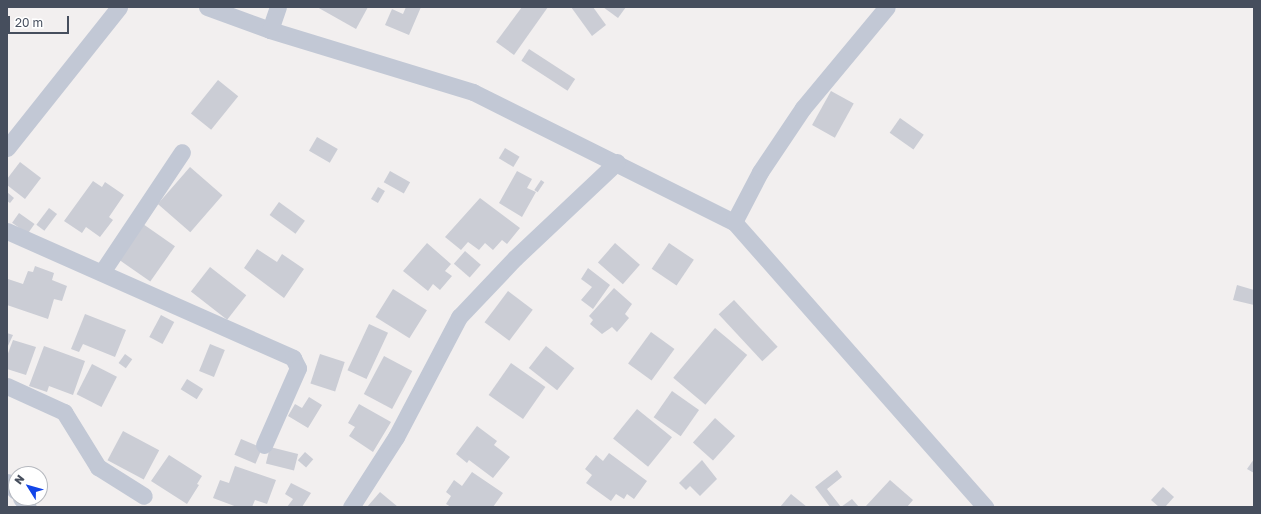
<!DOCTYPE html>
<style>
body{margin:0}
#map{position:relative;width:1261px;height:514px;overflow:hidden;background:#f2efef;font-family:"Golos Text",sans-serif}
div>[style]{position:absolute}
.building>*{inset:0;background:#cbcdd5;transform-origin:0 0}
.street>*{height:17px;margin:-8.5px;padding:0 8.5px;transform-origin:8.5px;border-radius:8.5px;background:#c2c8d5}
span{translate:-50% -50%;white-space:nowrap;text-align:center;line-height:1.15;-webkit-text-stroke:4px #fff;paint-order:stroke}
.frame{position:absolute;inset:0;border:8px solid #464e5d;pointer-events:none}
.north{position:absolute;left:8px;top:466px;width:40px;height:40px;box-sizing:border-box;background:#fff;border:1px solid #b5b8be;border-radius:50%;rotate:307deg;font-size:11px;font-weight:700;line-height:16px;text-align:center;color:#464e5d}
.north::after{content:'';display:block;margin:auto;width:14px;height:18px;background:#1245e8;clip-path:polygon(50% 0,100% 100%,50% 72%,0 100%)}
.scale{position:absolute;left:8px;top:16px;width:61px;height:18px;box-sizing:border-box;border:2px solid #464e5d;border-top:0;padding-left:5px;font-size:12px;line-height:14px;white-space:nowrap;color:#464e5d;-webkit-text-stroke:3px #fff;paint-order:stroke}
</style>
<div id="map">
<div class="building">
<div style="clip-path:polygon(317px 7px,368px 7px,356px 29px)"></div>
<div style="clip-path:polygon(406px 7px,421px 7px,409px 35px,385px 25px,392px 9px,403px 14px)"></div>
<div style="clip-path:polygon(522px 7px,548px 7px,514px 55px,496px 42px)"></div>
<div style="clip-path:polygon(571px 7px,593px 7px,606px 25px,592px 36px)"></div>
<div style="clip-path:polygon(603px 7px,626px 7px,618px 18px)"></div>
<div style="left:529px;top:49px;width:55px;height:14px;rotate:33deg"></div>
<div style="left:218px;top:80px;width:26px;height:43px;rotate:39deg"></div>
<div style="left:831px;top:91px;width:26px;height:39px;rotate:29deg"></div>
<div style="left:900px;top:118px;width:29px;height:18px;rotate:35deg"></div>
<div style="left:317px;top:137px;width:24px;height:16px;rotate:30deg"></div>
<div style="left:505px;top:148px;width:17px;height:12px;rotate:31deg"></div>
<div style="clip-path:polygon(20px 162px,41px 178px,25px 199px,7px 185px,7px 179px)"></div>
<div style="left:190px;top:167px;width:43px;height:49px;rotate:41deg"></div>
<div style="left:390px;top:171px;width:23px;height:13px;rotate:29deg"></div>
<div style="clip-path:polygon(517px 171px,532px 179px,527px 188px,536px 192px,522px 217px,499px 203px)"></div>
<div style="left:541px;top:180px;width:4px;height:12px;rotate:34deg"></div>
<div style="clip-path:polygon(93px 181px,102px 187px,105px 182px,124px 195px,109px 217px,113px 220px,100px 237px,86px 227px,82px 233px,64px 221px)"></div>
<div style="left:378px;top:187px;width:8px;height:14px;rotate:30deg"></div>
<div style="clip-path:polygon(7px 192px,14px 198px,10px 203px,7px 201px)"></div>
<div style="clip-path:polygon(480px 198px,520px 228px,507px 244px,502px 240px,493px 250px,485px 243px,479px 250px,468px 242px,461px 250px,445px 237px)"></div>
<div style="left:279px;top:202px;width:32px;height:16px;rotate:36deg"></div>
<div style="left:49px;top:208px;width:10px;height:21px;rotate:37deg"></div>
<div style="left:19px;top:213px;width:19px;height:12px;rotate:35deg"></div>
<div style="left:143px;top:224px;width:39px;height:43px;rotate:35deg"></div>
<div style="clip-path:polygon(427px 243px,451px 264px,445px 271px,452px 276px,440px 290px,433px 284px,428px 291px,403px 271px)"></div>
<div style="left:615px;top:243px;width:33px;height:26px;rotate:41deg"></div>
<div style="left:669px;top:243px;width:30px;height:31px;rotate:34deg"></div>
<div style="clip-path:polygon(257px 249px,277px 262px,282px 254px,304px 269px,284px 298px,244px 268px)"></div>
<div style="left:465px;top:251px;width:21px;height:17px;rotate:41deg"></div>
<div style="clip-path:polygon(35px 266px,54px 273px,52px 280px,67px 286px,62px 301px,54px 299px,48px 319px,7px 305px,8px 279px,23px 284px,28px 271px,33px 272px)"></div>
<div style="left:210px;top:267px;width:46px;height:31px;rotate:38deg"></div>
<div style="clip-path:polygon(588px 268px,610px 285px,593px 309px,581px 300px,592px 287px,581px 279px)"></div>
<div style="clip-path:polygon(1237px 285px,1254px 290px,1254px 305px,1233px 300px)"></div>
<div style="clip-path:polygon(614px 288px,632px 304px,625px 314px,629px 318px,617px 332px,612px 327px,602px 334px,590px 324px,593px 320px,589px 316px)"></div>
<div style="left:393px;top:289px;width:40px;height:33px;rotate:32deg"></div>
<div style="left:508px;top:291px;width:31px;height:39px;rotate:37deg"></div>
<div style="left:734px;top:300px;width:64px;height:21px;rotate:47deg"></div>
<div style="clip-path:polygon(85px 314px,126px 330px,115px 357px,83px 344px,79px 352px,71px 349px)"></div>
<div style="left:161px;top:315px;width:15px;height:25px;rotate:28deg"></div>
<div style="left:369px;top:324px;width:21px;height:51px;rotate:25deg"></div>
<div style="left:715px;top:328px;width:42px;height:65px;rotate:40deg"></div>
<div style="left:651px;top:332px;width:29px;height:39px;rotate:36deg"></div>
<div style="clip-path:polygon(7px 333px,13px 335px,7px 348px)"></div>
<div style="clip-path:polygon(13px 340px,36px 347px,26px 375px,7px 369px,7px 356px)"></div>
<div style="left:210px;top:344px;width:16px;height:29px;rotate:22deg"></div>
<div style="clip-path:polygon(44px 346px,85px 361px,73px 395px,49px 386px,47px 392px,29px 386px)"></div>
<div style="left:546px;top:346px;width:36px;height:28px;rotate:38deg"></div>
<div style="left:125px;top:354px;width:9px;height:11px;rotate:36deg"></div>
<div style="left:320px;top:354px;width:26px;height:31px;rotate:18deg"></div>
<div style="left:384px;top:356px;width:32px;height:43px;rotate:28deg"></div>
<div style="left:511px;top:363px;width:42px;height:39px;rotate:35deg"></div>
<div style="left:92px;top:364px;width:28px;height:34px;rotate:27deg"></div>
<div style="left:187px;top:379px;width:19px;height:12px;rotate:32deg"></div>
<div style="left:672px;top:391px;width:33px;height:32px;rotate:35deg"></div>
<div style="clip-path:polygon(309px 397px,322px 405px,308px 428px,288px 416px,295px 404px,302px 408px)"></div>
<div style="clip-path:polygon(359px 404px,391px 422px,373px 452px,349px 436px,355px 427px,348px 423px)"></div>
<div style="left:637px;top:409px;width:45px;height:38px;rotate:39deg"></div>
<div style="left:715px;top:418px;width:27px;height:33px;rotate:42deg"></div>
<div style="clip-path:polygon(477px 426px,497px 441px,494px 445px,510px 457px,493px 478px,469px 460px,467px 463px,456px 454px)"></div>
<div style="left:123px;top:431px;width:41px;height:33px;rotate:28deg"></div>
<div style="left:241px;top:439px;width:23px;height:17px;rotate:23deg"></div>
<div style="left:270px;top:447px;width:29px;height:17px;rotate:14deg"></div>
<div style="left:305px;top:452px;width:11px;height:11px;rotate:41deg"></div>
<div style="clip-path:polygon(609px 453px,647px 481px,634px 499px,627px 494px,624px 499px,616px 494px,611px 501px,586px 483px,592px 475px,585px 469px,596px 455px,603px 461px)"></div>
<div style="clip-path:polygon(169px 455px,202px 476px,197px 484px,199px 485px,187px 504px,151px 481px)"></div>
<div style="clip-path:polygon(1254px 459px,1254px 473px,1247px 469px)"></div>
<div style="clip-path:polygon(702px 460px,717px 479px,700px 496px,690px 486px,686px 490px,679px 483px)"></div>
<div style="clip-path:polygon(235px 466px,276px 480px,267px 504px,255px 500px,252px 507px,237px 507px,213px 498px,220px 480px,229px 483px)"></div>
<div style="clip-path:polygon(837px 470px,842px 477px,827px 489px,841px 507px,830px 507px,815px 487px)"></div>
<div style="clip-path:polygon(472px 472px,503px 493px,493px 507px,451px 507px,446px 504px,451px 496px,446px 492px,454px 480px,462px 486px)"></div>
<div style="clip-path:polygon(890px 480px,913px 500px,907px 507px,865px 507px)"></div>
<div style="clip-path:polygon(291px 483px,311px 493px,302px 507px,287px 507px,293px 499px,285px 494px)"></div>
<div style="clip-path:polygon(1163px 487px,1174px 497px,1165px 507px,1159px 507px,1151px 500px)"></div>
<div style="clip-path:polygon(380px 492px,398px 507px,367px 507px)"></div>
<div style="clip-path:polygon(791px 494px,807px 507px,780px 507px)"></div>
<div style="clip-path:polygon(852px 499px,859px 507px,841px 507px)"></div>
</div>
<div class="street">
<div style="left:207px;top:7px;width:67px;rotate:20.1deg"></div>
<div style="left:270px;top:30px;width:212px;rotate:17deg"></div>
<div style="left:473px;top:92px;width:292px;rotate:26.5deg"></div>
<div style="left:734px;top:222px;width:380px;rotate:48.6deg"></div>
<div style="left:270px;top:30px;width:24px;rotate:-71deg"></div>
<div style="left:7px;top:148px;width:180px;rotate:-51.5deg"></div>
<div style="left:734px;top:222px;width:56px;rotate:-62.5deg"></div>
<div style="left:760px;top:172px;width:77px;rotate:-56.1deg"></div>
<div style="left:803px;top:108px;width:131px;rotate:-50.3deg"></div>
<div style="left:7px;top:231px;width:313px;rotate:23.9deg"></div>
<div style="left:293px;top:358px;width:11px;rotate:63deg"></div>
<div style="left:298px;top:368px;width:84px;rotate:113.8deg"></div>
<div style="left:102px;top:272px;width:144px;rotate:-56.3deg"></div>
<div style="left:7px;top:386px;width:63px;rotate:24.5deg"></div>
<div style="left:64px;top:412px;width:65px;rotate:58.3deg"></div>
<div style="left:98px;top:467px;width:54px;rotate:32.2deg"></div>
<div style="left:7px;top:482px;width:13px;rotate:45deg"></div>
<div style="left:21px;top:498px;width:11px;rotate:52deg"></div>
<div style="left:351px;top:507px;width:83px;rotate:-57.3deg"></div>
<div style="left:396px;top:437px;width:136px;rotate:-62.3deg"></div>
<div style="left:459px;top:317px;width:81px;rotate:-46.5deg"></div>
<div style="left:515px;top:258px;width:140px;rotate:-43.3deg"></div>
</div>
<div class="frame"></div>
<div class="north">N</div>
<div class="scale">20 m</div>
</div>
